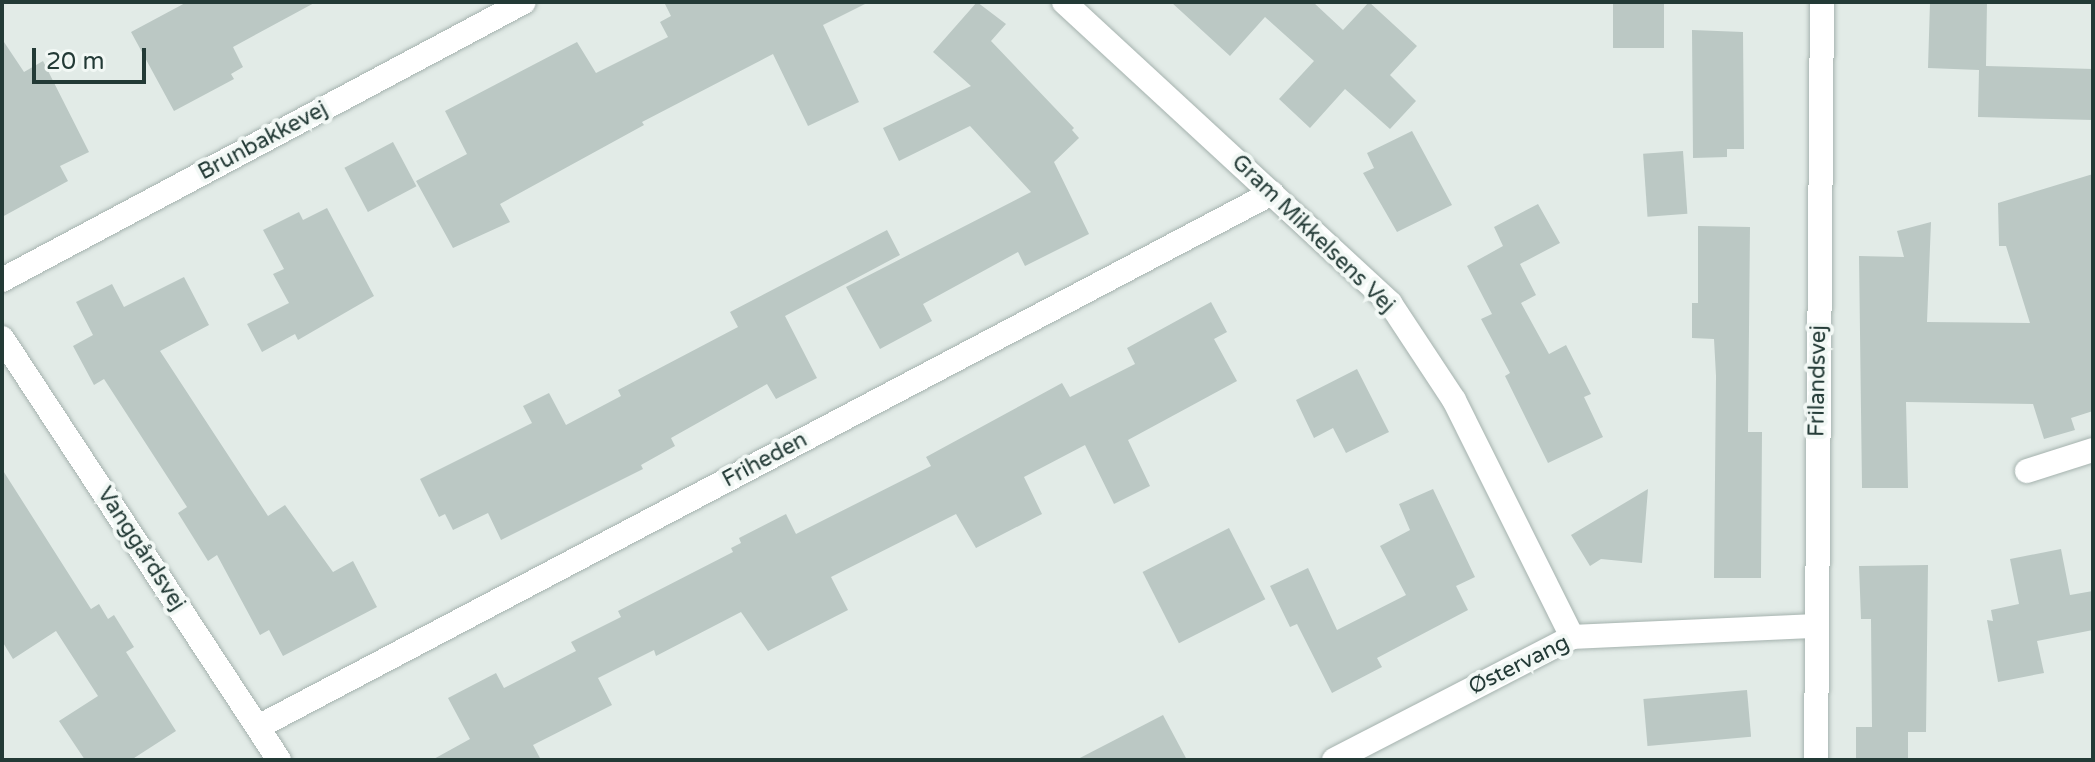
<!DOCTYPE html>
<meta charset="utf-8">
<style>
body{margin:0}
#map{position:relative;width:2095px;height:762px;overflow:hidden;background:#e2ebe7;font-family:"Varela Round",sans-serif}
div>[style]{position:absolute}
.building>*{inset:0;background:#bbc8c4;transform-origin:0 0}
.roads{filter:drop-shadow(0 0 2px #a5b2ae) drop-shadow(0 0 2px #a5b2ae)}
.minor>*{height:24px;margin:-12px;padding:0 12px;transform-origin:12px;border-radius:12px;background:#fff}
.tertiary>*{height:24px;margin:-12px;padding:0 12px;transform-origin:12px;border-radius:12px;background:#fff}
span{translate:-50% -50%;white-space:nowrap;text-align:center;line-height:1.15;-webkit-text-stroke:8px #f2f8f5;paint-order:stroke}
.street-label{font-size:22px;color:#233a36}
.frame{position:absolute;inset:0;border:4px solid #233a36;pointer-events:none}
.scale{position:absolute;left:32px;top:48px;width:114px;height:36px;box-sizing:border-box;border:4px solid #233a36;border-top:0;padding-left:10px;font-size:24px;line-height:28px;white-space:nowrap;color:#233a36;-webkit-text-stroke:6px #f2f8f5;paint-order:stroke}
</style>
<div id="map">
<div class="building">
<div style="clip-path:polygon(187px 2px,316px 2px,233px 47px,243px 67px,231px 74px,234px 79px,174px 111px,131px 32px)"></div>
<div style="clip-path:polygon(664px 2px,869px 2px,823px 25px,859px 102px,808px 126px,773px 54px,642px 122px,644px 125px,500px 204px,510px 222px,453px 248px,416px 181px,467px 154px,445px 111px,577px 42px,596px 73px,668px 37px,660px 22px,671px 16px)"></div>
<div style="clip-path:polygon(977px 2px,1006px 24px,991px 41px,1074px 128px,1072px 130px,1079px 138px,1054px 162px,1089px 234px,1025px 266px,1018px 252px,923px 304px,932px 321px,880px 349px,846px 287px,1031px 192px,970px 126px,899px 161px,883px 128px,971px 86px,933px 52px)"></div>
<div style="clip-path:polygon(1171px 2px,1313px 2px,1343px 30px,1369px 2px,1417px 46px,1390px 75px,1416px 101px,1390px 129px,1345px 89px,1310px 128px,1279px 99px,1314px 61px,1265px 17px,1230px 56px)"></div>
<div style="left:1613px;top:2px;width:51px;height:46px"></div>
<div style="clip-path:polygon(1930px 2px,1987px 2px,1986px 66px,2093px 69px,2093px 120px,1978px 117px,1979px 70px,1928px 68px)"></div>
<div style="clip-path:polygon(1692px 30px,1743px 32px,1744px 149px,1727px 149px,1727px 157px,1693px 158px)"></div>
<div style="clip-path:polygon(2px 39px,24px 72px,43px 61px,89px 152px,60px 166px,68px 181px,2px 217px)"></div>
<div style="clip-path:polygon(1412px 131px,1452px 205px,1397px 232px,1363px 173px,1374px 168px,1367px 153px)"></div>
<div style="left:393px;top:142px;width:50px;height:55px;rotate:62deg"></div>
<div style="left:1683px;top:151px;width:63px;height:40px;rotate:86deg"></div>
<div style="clip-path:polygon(2093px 174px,2093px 411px,2071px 418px,2075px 430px,2044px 439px,2033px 404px,1906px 402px,1908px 488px,1862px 488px,1859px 256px,1904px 257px,1897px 231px,1931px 222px,1927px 322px,2030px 323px,2006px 246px,1999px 246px,1998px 203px)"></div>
<div style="clip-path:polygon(1538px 204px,1560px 243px,1520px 264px,1536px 295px,1521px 303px,1549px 354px,1566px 345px,1591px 394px,1584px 397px,1603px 437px,1548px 463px,1505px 376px,1510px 373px,1481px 319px,1492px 314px,1467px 266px,1503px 246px,1494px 227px)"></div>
<div style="clip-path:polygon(327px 208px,374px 296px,298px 340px,295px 334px,262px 352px,247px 324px,289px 303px,273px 274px,284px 269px,263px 230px,299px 212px,303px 220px)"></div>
<div style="clip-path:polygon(1698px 226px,1750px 227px,1748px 432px,1762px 432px,1761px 578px,1714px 578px,1716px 376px,1714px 339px,1692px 338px,1692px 303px,1698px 303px)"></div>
<div style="clip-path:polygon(887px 230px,900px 255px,785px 316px,817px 378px,776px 399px,767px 384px,671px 438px,675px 446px,641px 465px,643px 469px,501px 540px,488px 513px,453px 530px,445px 514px,439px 517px,420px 479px,532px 423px,523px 406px,549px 393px,566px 425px,621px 396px,618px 390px,738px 327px,730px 312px)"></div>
<div style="clip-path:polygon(184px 277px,209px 325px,160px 351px,268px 516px,285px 505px,333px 572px,353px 561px,377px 607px,283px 656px,269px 630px,260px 635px,217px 555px,208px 561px,178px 513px,187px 507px,104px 379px,94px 385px,73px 346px,93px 335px,76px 302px,112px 284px,124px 307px)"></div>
<div style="clip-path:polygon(1211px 302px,1227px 332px,1214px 339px,1237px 381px,1128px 440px,1150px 486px,1114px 504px,1085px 445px,1024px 477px,1042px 514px,976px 548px,956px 514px,831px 577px,848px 610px,768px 651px,741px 612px,656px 656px,654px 650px,598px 678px,612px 705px,533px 745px,541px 760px,432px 760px,470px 739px,448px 698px,496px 673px,504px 688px,576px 651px,571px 642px,621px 617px,618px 611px,733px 552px,731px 548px,741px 543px,739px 538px,786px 514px,796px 534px,931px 466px,926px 457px,1062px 383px,1070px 397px,1135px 364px,1127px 348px)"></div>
<div style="clip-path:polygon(1357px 369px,1389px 432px,1346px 453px,1333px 428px,1314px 438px,1296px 400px)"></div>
<div style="clip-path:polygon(2px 469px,91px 609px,99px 604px,108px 619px,114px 615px,134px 647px,126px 652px,176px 731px,131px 760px,85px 760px,59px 721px,98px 696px,56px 631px,13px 659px,2px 641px)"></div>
<div style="clip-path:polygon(1433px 489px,1475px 577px,1456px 586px,1468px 610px,1377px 658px,1382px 667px,1332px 693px,1297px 624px,1290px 627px,1270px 586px,1308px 568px,1337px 630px,1406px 595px,1380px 546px,1410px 530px,1399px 504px)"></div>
<div style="clip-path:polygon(1648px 489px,1642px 563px,1601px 559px,1590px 566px,1571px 535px)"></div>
<div style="left:1229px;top:528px;width:80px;height:97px;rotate:63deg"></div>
<div style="clip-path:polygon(2061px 549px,2070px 595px,2093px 591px,2093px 630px,2037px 641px,2044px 673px,1998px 682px,1987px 620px,1993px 621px,1991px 610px,2019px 604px,2010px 559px)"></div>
<div style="clip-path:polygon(1928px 565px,1926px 732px,1908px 732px,1908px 760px,1856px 760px,1856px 727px,1872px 727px,1871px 619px,1861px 619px,1859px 566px)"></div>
<div style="left:1747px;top:690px;width:47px;height:104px;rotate:85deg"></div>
<div style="clip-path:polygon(1163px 715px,1187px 760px,1076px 760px)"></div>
</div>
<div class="roads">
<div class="minor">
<div style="left:1064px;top:2px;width:444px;rotate:42.7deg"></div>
<div style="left:1390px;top:303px;width:116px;rotate:56.6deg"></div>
<div style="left:1454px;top:400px;width:265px;rotate:63.5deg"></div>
<div style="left:2px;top:280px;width:591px;rotate:-28.04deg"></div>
<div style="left:2px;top:338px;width:505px;rotate:56.72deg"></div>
<div style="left:2027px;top:471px;width:69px;rotate:-17.7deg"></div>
<div style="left:258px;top:727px;width:1146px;rotate:-27.77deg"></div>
<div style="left:1334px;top:760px;width:268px;rotate:-27.3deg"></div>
<div style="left:1572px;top:637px;width:244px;rotate:-2.6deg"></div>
</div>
<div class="tertiary">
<div style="left:1816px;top:760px;width:758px;rotate:-89.55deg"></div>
</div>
</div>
<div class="street-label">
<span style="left:263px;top:141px;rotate:-28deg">Brunbakkevej</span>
<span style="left:1313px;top:234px;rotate:44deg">Gram Mikkelsens Vej</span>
<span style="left:1818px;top:381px;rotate:-89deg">Frilandsvej</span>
<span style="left:765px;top:460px;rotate:-28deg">Friheden</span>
<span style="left:141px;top:549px;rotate:57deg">Vanggårdsvej</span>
<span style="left:1519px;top:665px;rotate:-26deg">Østervang</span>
</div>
<div class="frame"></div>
<div class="scale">20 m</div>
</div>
